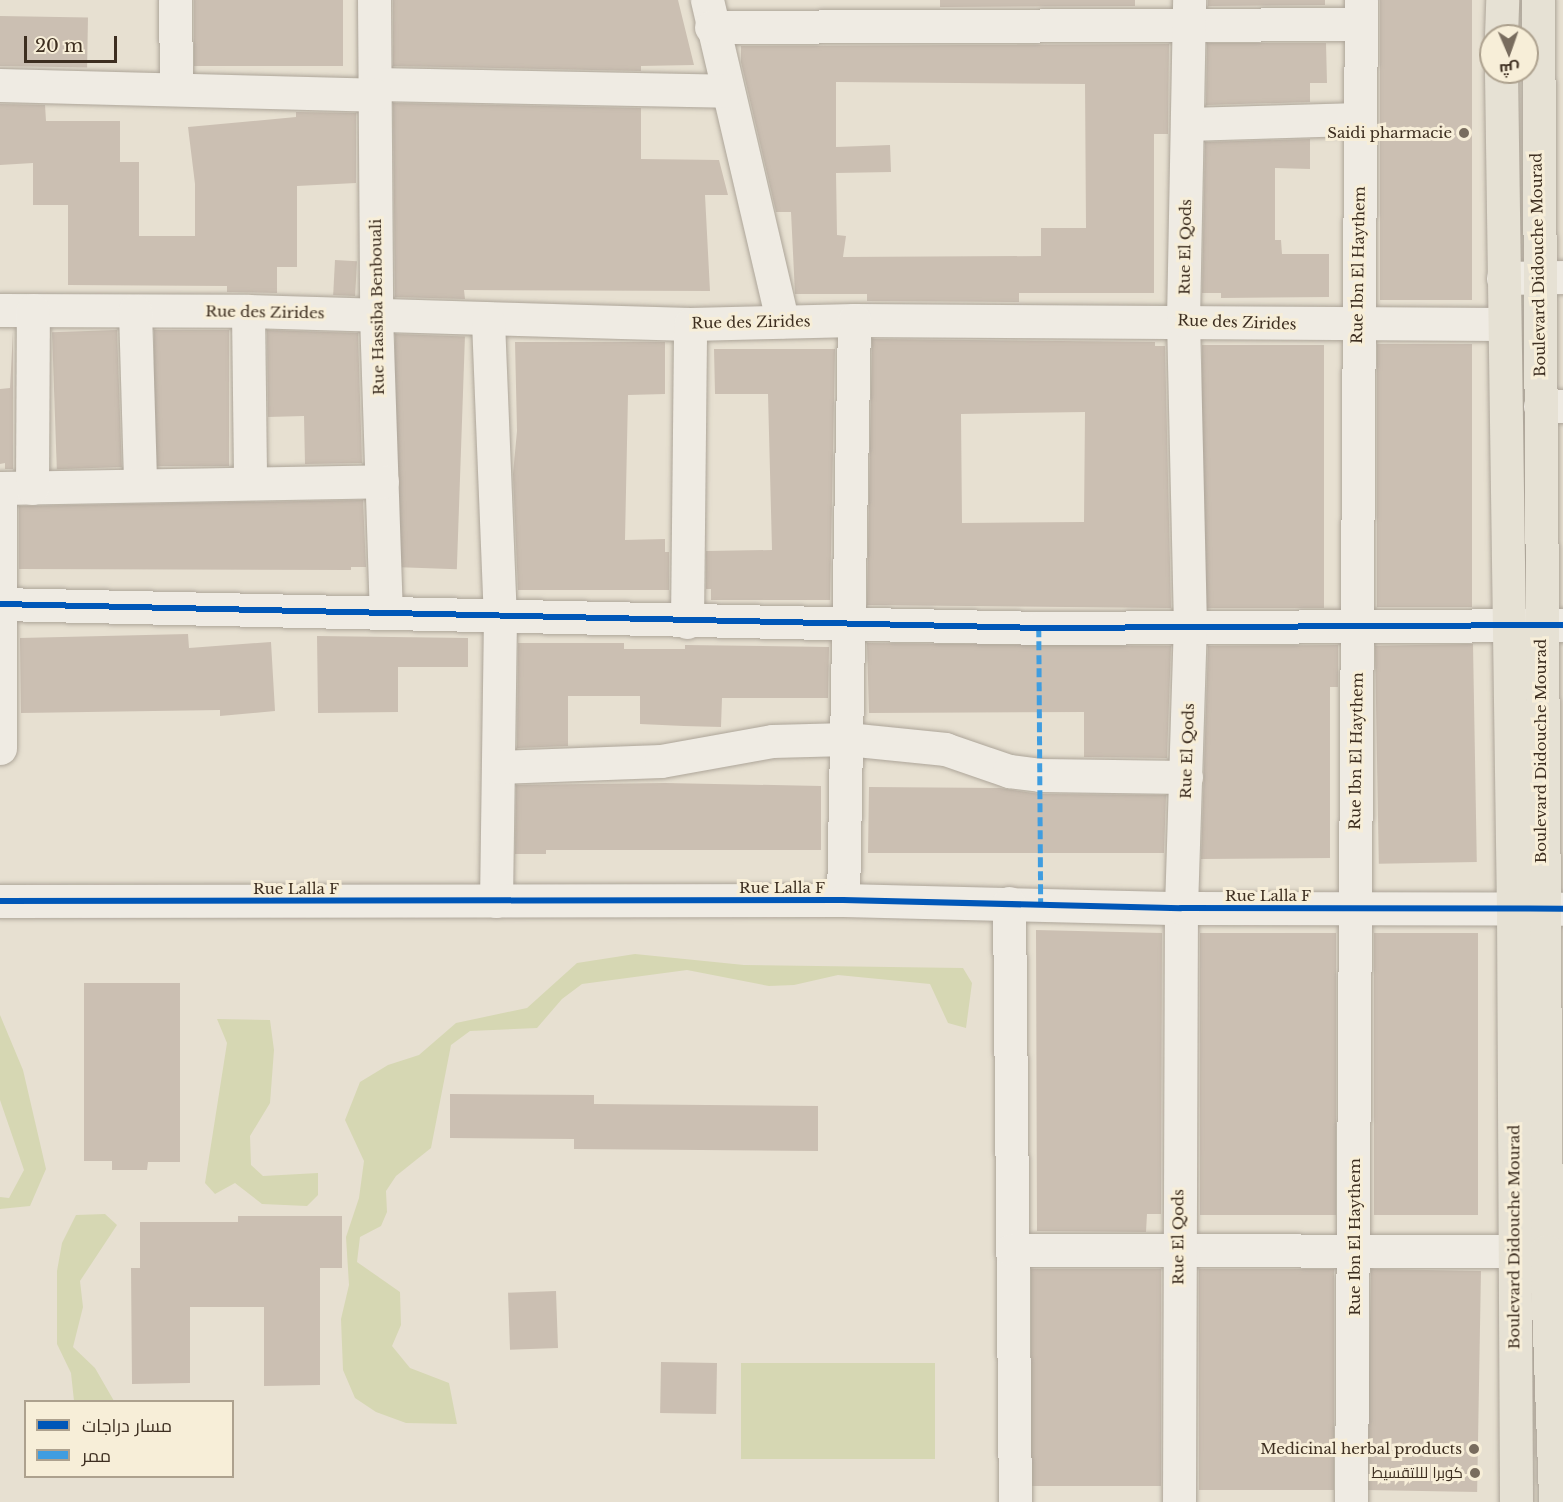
<!DOCTYPE html>
<meta charset="utf-8">
<style>
body{margin:0}
#map{position:relative;width:1563px;height:1502px;overflow:hidden;background:#e7e0d1;font-family:"Libre Baskerville",Cairo,serif}
div>[style]{position:absolute}
.green>*{inset:0;background:#d6d7b3;transform-origin:0 0}
.building>*{inset:0;background:#cbbfb2;transform-origin:0 0}
.roads{filter:drop-shadow(0 0 2px #ada599) drop-shadow(0 0 2px #ada599)}
.minor>*{height:33px;margin:-16.5px;padding:0 16.5px;transform-origin:16.5px;border-radius:16.5px;background:#efebe3}
.major>*{height:33px;margin:-16.5px;padding:0 16.5px;transform-origin:16.5px;border-radius:16.5px;background:#e6e1d4}
.quiet>*{height:4.5px;margin-top:-2.25px;transform-origin:0;background:repeating-linear-gradient(90deg,#3f9de0 0 9px,transparent 0 13.5px)}
.cycleway>*{height:6px;margin:-3px;padding:0 3px;transform-origin:3px;border-radius:3px;background:#0057b8}
.dots>*{width:16px;height:16px;translate:-50% -50%;box-sizing:border-box;border:3px solid #f7eed8;border-radius:50%}
span{translate:-50% -50%;white-space:nowrap;text-align:center;line-height:1.15;-webkit-text-stroke:6px #f7eed8;paint-order:stroke}
.poi-label{font-size:15px;color:#3d2e20}
.right{translate:-100% -50%;text-align:right}
.street-label{font-size:15px;color:#3d2e20}
.legend{position:absolute;left:24px;top:1400px;width:210px;height:78px;box-sizing:border-box;background:#f7eed8;border:2px solid #ada18e;margin:0;padding:8px 10px;list-style:none;font-size:18px;color:#3d2e20}
.legend li{display:flex;align-items:center;gap:12px;height:30px}
.legend b{width:30px;border:2px solid #ada18e}
.north{position:absolute;left:1479px;top:24px;width:60px;height:60px;box-sizing:border-box;background:#f7eed8;border:2px solid #ada18e;border-radius:50%;rotate:178deg;font-size:16px;font-weight:700;line-height:24px;text-align:center;color:#3d2e20}
.north::after{content:'';display:block;margin:auto;width:21px;height:27px;background:#786c5e;clip-path:polygon(50% 0,100% 100%,50% 72%,0 100%)}
.scale{position:absolute;left:24px;top:36px;width:93px;height:27px;box-sizing:border-box;border:3px solid #3d2e20;border-top:0;padding-left:8px;font-size:18px;line-height:21px;white-space:nowrap;color:#3d2e20;-webkit-text-stroke:4px #f7eed8;paint-order:stroke}
</style>
<div id="map">
<div class="green">
<div style="clip-path:polygon(635px 954px,744px 965px,963px 968px,972px 983px,966px 1028px,948px 1023px,930px 984px,838px 975px,794px 985px,769px 986px,687px 970px,582px 984px,562px 999px,537px 1028px,470px 1031px,451px 1045px,431px 1148px,396px 1176px,386px 1191px,387px 1212px,381px 1226px,360px 1237px,357px 1262px,400px 1292px,401px 1325px,392px 1346px,410px 1368px,449px 1383px,457px 1424px,406px 1423px,376px 1412px,355px 1398px,343px 1370px,341px 1319px,349px 1285px,346px 1237px,359px 1198px,364px 1161px,345px 1120px,360px 1082px,388px 1065px,419px 1055px,456px 1023px,527px 1008px,577px 963px)"></div>
<div style="clip-path:polygon(0 1015px,23px 1070px,46px 1169px,30px 1206px,0 1209px,0 1197px,9px 1198px,24px 1170px,0 1100px)"></div>
<div style="clip-path:polygon(217px 1019px,270px 1020px,274px 1050px,270px 1103px,250px 1136px,251px 1165px,263px 1176px,318px 1173px,318px 1195px,307px 1206px,262px 1204px,235px 1183px,215px 1194px,205px 1183px,227px 1043px)"></div>
<div style="clip-path:polygon(105px 1214px,117px 1225px,80px 1281px,83px 1307px,73px 1347px,95px 1368px,114px 1401px,74px 1401px,71px 1373px,57px 1344px,57px 1271px,62px 1243px,76px 1215px)"></div>
<div style="left:741px;top:1363px;width:194px;height:96px"></div>
</div>
<div class="building">
<div style="left:194px;top:0;width:149px;height:66px"></div>
<div style="clip-path:polygon(393px 0,678px 0,694px 65px,641px 66px,641px 71px,393px 66px)"></div>
<div style="clip-path:polygon(940px 0,1135px 0,1135px 6px,940px 7px)"></div>
<div style="clip-path:polygon(1208px 0,1325px 0,1325px 5px,1208px 6px)"></div>
<div style="left:1380px;top:0;width:92px;height:300px"></div>
<div style="left:0;top:16px;width:88px;height:50px;rotate:1deg"></div>
<div style="clip-path:polygon(1207px 43px,1326px 43px,1327px 83px,1310px 83px,1310px 102px,1206px 105px)"></div>
<div style="clip-path:polygon(evenodd,1169px 44px,1168px 134px,1154px 134px,1154px 293px,1019px 293px,1019px 302px,867px 301px,867px 294px,795px 294px,791px 212px,776px 212px,741px 62px,741px 46px,1169px 44px,836px 82px,1085px 84px,1086px 228px,1041px 228px,1041px 256px,843px 257px,846px 236px,837px 235px,836px 173px,891px 172px,890px 145px,836px 147px,836px 82px)"></div>
<div style="clip-path:polygon(393px 103px,641px 108px,641px 159px,719px 160px,728px 195px,705px 195px,710px 291px,464px 290px,465px 299px,395px 297px)"></div>
<div style="clip-path:polygon(0 104px,45px 105px,46px 121px,120px 121px,120px 162px,139px 162px,139px 236px,195px 236px,195px 184px,188px 127px,296px 117px,296px 112px,356px 113px,356px 183px,297px 186px,297px 267px,277px 267px,277px 293px,227px 292px,227px 286px,68px 285px,68px 205px,33px 205px,33px 163px,0 165px)"></div>
<div style="clip-path:polygon(1310px 139px,1310px 169px,1275px 168px,1275px 240px,1281px 240px,1282px 254px,1329px 254px,1329px 297px,1221px 298px,1221px 293px,1202px 293px,1205px 142px)"></div>
<div style="left:335px;top:260px;width:22px;height:35px;rotate:3deg"></div>
<div style="left:117px;top:330px;width:137px;height:65px;rotate:88deg"></div>
<div style="left:154px;top:330px;width:75px;height:136px"></div>
<div style="clip-path:polygon(267px 330px,358px 333px,362px 463px,305px 464px,304px 416px,268px 417px)"></div>
<div style="clip-path:polygon(13px 332px,13px 469px,5px 469px,5px 463px,0 464px,0 389px,10px 388px)"></div>
<div style="left:395px;top:334px;width:70px;height:233px;rotate:2deg"></div>
<div style="clip-path:polygon(evenodd,872px 339px,1155px 342px,1155px 346px,1165px 346px,1171px 608px,867px 605px,872px 339px,1085px 412px,1084px 522px,962px 523px,961px 414px,1085px 412px)"></div>
<div style="clip-path:polygon(515px 342px,665px 342px,665px 394px,628px 395px,625px 540px,665px 539px,665px 552px,669px 552px,669px 590px,518px 590px,513px 474px,517px 431px)"></div>
<div style="left:1377px;top:344px;width:95px;height:263px"></div>
<div style="left:1202px;top:345px;width:122px;height:263px"></div>
<div style="clip-path:polygon(714px 349px,835px 349px,830px 600px,711px 600px,711px 589px,706px 589px,706px 551px,772px 550px,768px 394px,715px 394px)"></div>
<div style="clip-path:polygon(363px 500px,366px 567px,351px 567px,351px 570px,19px 569px,19px 506px)"></div>
<div style="clip-path:polygon(188px 634px,189px 648px,271px 642px,275px 711px,220px 716px,220px 710px,21px 713px,20px 638px)"></div>
<div style="clip-path:polygon(317px 636px,468px 638px,468px 667px,398px 667px,398px 712px,318px 713px)"></div>
<div style="clip-path:polygon(518px 643px,624px 643px,624px 649px,685px 649px,685px 645px,829px 647px,828px 698px,722px 698px,721px 727px,684px 726px,640px 724px,640px 696px,568px 696px,568px 746px,517px 748px)"></div>
<div style="clip-path:polygon(867px 643px,1171px 646px,1167px 758px,1084px 757px,1084px 712px,869px 713px)"></div>
<div style="left:1473px;top:644px;width:218px;height:98px;rotate:89deg"></div>
<div style="clip-path:polygon(1338px 645px,1338px 687px,1330px 687px,1330px 858px,1201px 859px,1208px 646px)"></div>
<div style="clip-path:polygon(665px 783px,821px 786px,821px 850px,546px 850px,546px 854px,515px 854px,516px 785px)"></div>
<div style="clip-path:polygon(869px 787px,1000px 788px,1040px 794px,1166px 795px,1164px 853px,868px 853px)"></div>
<div style="clip-path:polygon(1036px 930px,1162px 933px,1161px 1214px,1147px 1214px,1146px 1232px,1037px 1231px)"></div>
<div style="left:1200px;top:933px;width:136px;height:282px"></div>
<div style="left:1374px;top:933px;width:104px;height:282px"></div>
<div style="clip-path:polygon(84px 983px,180px 983px,180px 1162px,148px 1162px,147px 1170px,112px 1170px,112px 1161px,84px 1161px)"></div>
<div style="clip-path:polygon(450px 1094px,594px 1095px,594px 1104px,818px 1106px,818px 1151px,574px 1149px,574px 1139px,450px 1138px)"></div>
<div style="clip-path:polygon(238px 1216px,342px 1216px,342px 1268px,320px 1268px,320px 1385px,264px 1386px,264px 1307px,190px 1307px,190px 1383px,132px 1384px,131px 1268px,140px 1268px,140px 1222px,238px 1222px)"></div>
<div style="left:1031px;top:1269px;width:130px;height:217px"></div>
<div style="left:1199px;top:1269px;width:135px;height:221px"></div>
<div style="left:1371px;top:1269px;width:110px;height:221px;rotate:1deg"></div>
<div style="left:556px;top:1291px;width:57px;height:48px;rotate:88deg"></div>
<div style="left:661px;top:1362px;width:56px;height:51px;rotate:1deg"></div>
</div>
<div class="roads">
<div class="minor">
<div style="left:175px;top:0;width:88px;rotate:89.3deg"></div>
<div style="left:374px;top:0;width:315px;rotate:89.6deg"></div>
<div style="left:376px;top:315px;width:298px;rotate:88.1deg"></div>
<div style="left:707px;top:0;width:330px;rotate:76.8deg"></div>
<div style="left:711px;top:27px;width:649px;rotate:-0.26deg"></div>
<div style="left:375px;top:84px;width:352px;rotate:1.1deg"></div>
<div style="left:0;top:85px;width:375px;rotate:1.5deg"></div>
<div style="left:1187px;top:124px;width:173px;rotate:-1.7deg"></div>
<div style="left:1503px;top:278px;width:60px;rotate:-1deg"></div>
<div style="left:0;top:310px;width:248px;rotate:0.2deg"></div>
<div style="left:248px;top:311px;width:442px;rotate:1.7deg"></div>
<div style="left:690px;top:324px;width:164px;rotate:-1.4deg"></div>
<div style="left:854px;top:320px;width:649px;rotate:0.35deg"></div>
<div style="left:135px;top:311px;width:173px;rotate:88.3deg"></div>
<div style="left:248px;top:311px;width:171px;rotate:89.3deg"></div>
<div style="left:488px;top:321px;width:295px;rotate:87.7deg"></div>
<div style="left:500px;top:616px;width:285px;rotate:90.8deg"></div>
<div style="left:1540px;top:406px;width:23px"></div>
<div style="left:0;top:488px;width:382px;rotate:-1deg"></div>
<div style="left:32px;top:488px;width:178px;rotate:-89.7deg"></div>
<div style="left:0;top:604px;width:1039px;rotate:1.32deg"></div>
<div style="left:1039px;top:628px;width:524px;rotate:-0.33deg"></div>
<div style="left:687px;top:622px;width:298px;rotate:-89.4deg"></div>
<div style="left:0;top:748px;width:260px;rotate:-90deg"></div>
<div style="left:498px;top:767px;width:163px;rotate:-2.1deg"></div>
<div style="left:661px;top:761px;width:113px;rotate:-10.2deg"></div>
<div style="left:772px;top:741px;width:75px;rotate:-1.5deg"></div>
<div style="left:847px;top:739px;width:99px;rotate:5.8deg"></div>
<div style="left:945px;top:749px;width:68px;rotate:19deg"></div>
<div style="left:1009px;top:771px;width:31px;rotate:7deg"></div>
<div style="left:1040px;top:775px;width:146px;rotate:0.8deg"></div>
<div style="left:843px;top:900px;width:580px;rotate:-88.91deg"></div>
<div style="left:0;top:901px;width:843px;rotate:-0.07deg"></div>
<div style="left:843px;top:900px;width:338px;rotate:1.4deg"></div>
<div style="left:1181px;top:908px;width:382px;rotate:0.1deg"></div>
<div style="left:1009px;top:903px;width:599px;rotate:89.43deg"></div>
<div style="left:1012px;top:1250px;width:551px;rotate:0.1deg"></div>
<div style="left:1179px;top:1502px;width:594px;rotate:-89.81deg"></div>
<div style="left:1181px;top:908px;width:281px;rotate:-88.2deg"></div>
<div style="left:1190px;top:627px;width:307px;rotate:-91.3deg"></div>
<div style="left:1183px;top:320px;width:320px;rotate:-88.9deg"></div>
<div style="left:1351px;top:1502px;width:1502px;rotate:-89.62deg"></div>
</div>
<div class="major">
<div style="left:1538px;top:0;width:1251px;rotate:89.63deg"></div>
<div style="left:1546px;top:1251px;width:251px;rotate:87.9deg"></div>
<div style="left:1501px;top:36px;width:36px;rotate:-88deg"></div>
<div style="left:1501px;top:72px;width:835px;rotate:89.18deg"></div>
<div style="left:1513px;top:907px;width:595px;rotate:89.71deg"></div>
</div>
</div>
<div class="quiet">
<div style="left:1039px;top:628px;width:275px;rotate:89.6deg"></div>
</div>
<div class="cycleway">
<div style="left:0;top:604px;width:1039px;rotate:1.32deg"></div>
<div style="left:1039px;top:628px;width:524px;rotate:-0.33deg"></div>
<div style="left:0;top:901px;width:843px;rotate:-0.07deg"></div>
<div style="left:843px;top:900px;width:338px;rotate:1.4deg"></div>
<div style="left:1181px;top:908px;width:382px;rotate:0.1deg"></div>
</div>
<div class="dots">
<div style="left:1464px;top:133px;background:#786c5e"></div>
<div style="left:1474px;top:1449px;background:#786c5e"></div>
<div style="left:1475px;top:1473px;background:#786c5e"></div>
</div>
<div class="poi-label">
<span class="right" style="left:1452px;top:133px">Saidi pharmacie</span>
<span class="right" style="left:1462px;top:1449px">Medicinal herbal products</span>
<span class="right" style="left:1463px;top:1473px">كوبرا لللتقسيط</span>
</div>
<div class="street-label">
<span style="left:1185px;top:247px;rotate:-89deg">Rue El Qods</span>
<span style="left:1358px;top:265px;rotate:-89deg">Rue Ibn El Haythem</span>
<span style="left:1538px;top:265px;rotate:-91deg">Boulevard Didouche Mourad</span>
<span style="left:377px;top:307px;rotate:-91deg">Rue Hassiba Benbouali</span>
<span style="left:265px;top:312px;rotate:1deg">Rue des Zirides</span>
<span style="left:751px;top:322px;rotate:-1deg">Rue des Zirides</span>
<span style="left:1237px;top:322px;rotate:2deg">Rue des Zirides</span>
<span style="left:1187px;top:751px;rotate:-88deg">Rue El Qods</span>
<span style="left:1356px;top:751px;rotate:-89deg">Rue Ibn El Haythem</span>
<span style="left:1541px;top:751px;rotate:-90deg">Boulevard Didouche Mourad</span>
<span style="left:782px;top:888px">Rue Lalla F</span>
<span style="left:296px;top:889px">Rue Lalla F</span>
<span style="left:1268px;top:896px">Rue Lalla F</span>
<span style="left:1178px;top:1237px;rotate:-90deg">Rue El Qods</span>
<span style="left:1355px;top:1237px;rotate:-90deg">Rue Ibn El Haythem</span>
<span style="left:1514px;top:1237px;rotate:-90deg">Boulevard Didouche Mourad</span>
</div>
<ul class="legend">
<li><b style="height:8px;background:#0057b8"></b>مسار دراجات</li>
<li><b style="height:8px;background:#3f9de0"></b>ممر</li>
</ul>
<div class="north">ش</div>
<div class="scale">20 m</div>
</div>
